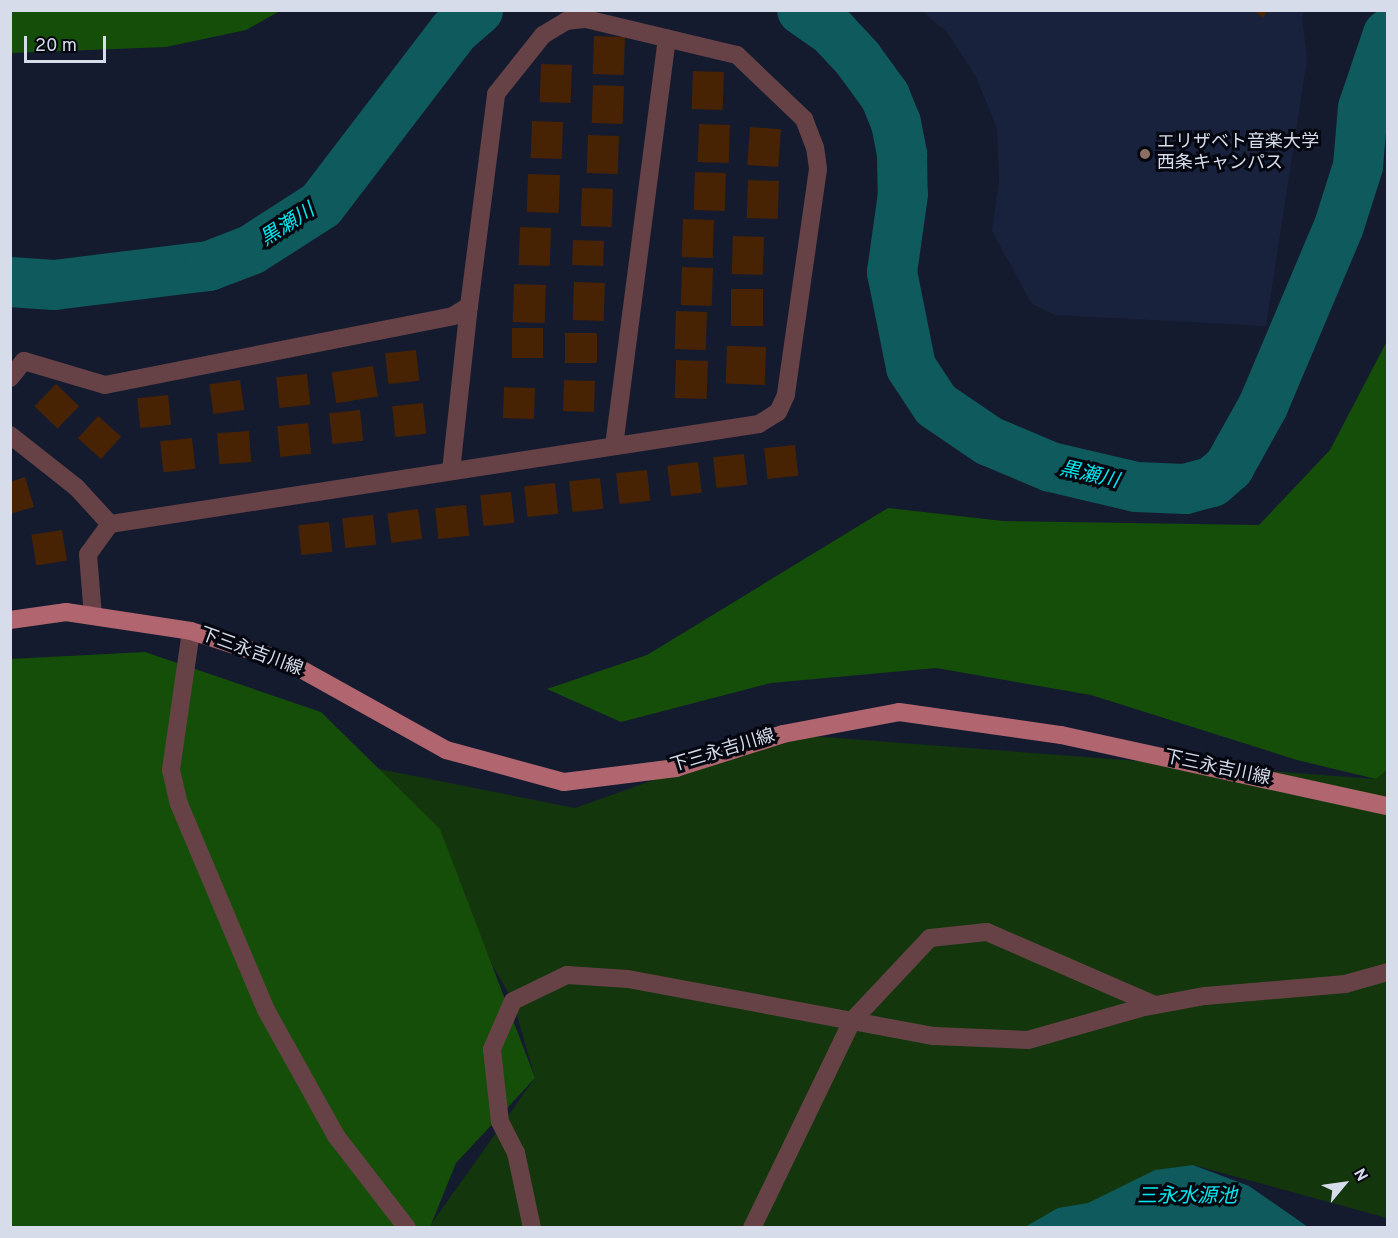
<!DOCTYPE html>
<meta charset="utf-8">
<style>
body{margin:0}
#map{position:relative;width:1398px;height:1238px;overflow:hidden;background:#141b2f;font-family:Overpass,"Noto Sans JP",sans-serif}
div>[style]{position:absolute}
.built>*{inset:0;background:#19223c}
.green>*{inset:0;background:#13360d}
.forest>*{inset:0;background:#154e08}
.water>*{inset:0;background:#0e5a5d}
.river>*{height:50px;margin:-25px;padding:0 25px;transform-origin:25px;border-radius:25px;background:#0e5a5d}
.building>*{inset:0;background:#472304;transform-origin:0 0}
.minor>*{height:18px;margin:-9px;padding:0 9px;transform-origin:9px;border-radius:9px;background:#664246}
.major>*{height:18px;margin:-9px;padding:0 9px;transform-origin:9px;border-radius:9px;background:#b0656f}
.dots>*{width:16px;height:16px;translate:-50% -50%;box-sizing:border-box;border:3px solid #04070f;border-radius:50%}
span{translate:-50% -50%;white-space:nowrap;text-align:center;line-height:1.15;-webkit-text-stroke:6px #04070f;paint-order:stroke}
.poi-label{font-size:18px;color:#d6dcea}
.left{translate:0 -50%;text-align:left}
.street-label{font-size:18px;color:#d6dcea}
.water-label{font-size:20px;color:#00e9f0;font-style:italic}
.frame{position:absolute;inset:0;border:12px solid #d6dcea;pointer-events:none}
.north{position:absolute;left:1314px;top:1154px;width:60px;height:60px;-webkit-text-stroke:4px #04070f;paint-order:stroke;rotate:61deg;font-size:16px;font-weight:700;line-height:24px;text-align:center;color:#d6dcea}
.north::after{content:'';display:block;margin:auto;width:21px;height:27px;background:#d6dcea;clip-path:polygon(50% 0,100% 100%,50% 72%,0 100%)}
.scale{position:absolute;left:24px;top:36px;width:82px;height:27px;box-sizing:border-box;border:3px solid #d6dcea;border-top:0;padding-left:8px;font-size:18px;line-height:21px;white-space:nowrap;color:#d6dcea;-webkit-text-stroke:4px #04070f;paint-order:stroke}
</style>
<div id="map">
<div class="built">
<div style="clip-path:polygon(922px 11px,1305px 11px,1302px 17px,1307px 59px,1266px 326px,1055px 315px,1032px 304px,992px 231px,999px 181px,997px 128px,976px 77px,947px 32px)"></div>
</div>
<div class="green">
<div style="clip-path:polygon(783px 734px,1375px 779px,1387px 766px,1387px 1218px,1193px 1165px,1026px 1227px,429px 1227px,535px 1078px,513px 1001px,379px 769px,575px 808px)"></div>
</div>
<div class="forest">
<div style="clip-path:polygon(10px 11px,11px 10px,280px 11px,246px 30px,166px 47px,11px 53px)"></div>
<div style="clip-path:polygon(1387px 341px,1388px 769px,1376px 779px,1297px 760px,1091px 695px,936px 668px,771px 683px,621px 722px,547px 689px,647px 655px,888px 508px,1003px 521px,1259px 525px,1330px 450px)"></div>
<div style="clip-path:polygon(145px 652px,321px 712px,440px 829px,535px 1078px,456px 1163px,430px 1227px,11px 1227px,10px 659px)"></div>
</div>
<div class="water">
<div style="clip-path:polygon(1193px 1165px,1249px 1186px,1308px 1227px,1025px 1227px,1058px 1208px,1088px 1203px,1155px 1170px)"></div>
</div>
<div class="river">
<div style="left:802px;top:10px;width:38px;rotate:35deg"></div>
<div style="left:833px;top:32px;width:37px;rotate:47deg"></div>
<div style="left:858px;top:59px;width:46px;rotate:53.9deg"></div>
<div style="left:885px;top:96px;width:29px;rotate:68deg"></div>
<div style="left:896px;top:123px;width:33px;rotate:79deg"></div>
<div style="left:902px;top:155px;width:39px;rotate:89deg"></div>
<div style="left:903px;top:194px;width:79px;rotate:98deg"></div>
<div style="left:892px;top:272px;width:97px;rotate:78.7deg"></div>
<div style="left:911px;top:367px;width:45px;rotate:56.7deg"></div>
<div style="left:936px;top:405px;width:64px;rotate:34.2deg"></div>
<div style="left:989px;top:441px;width:67px;rotate:22.8deg"></div>
<div style="left:1051px;top:467px;width:87px;rotate:13.2deg"></div>
<div style="left:1136px;top:487px;width:49px;rotate:2.3deg"></div>
<div style="left:1185px;top:489px;width:28px;rotate:-15deg"></div>
<div style="left:1212px;top:482px;width:23px;rotate:-41deg"></div>
<div style="left:1229px;top:467px;width:70px;rotate:-60.9deg"></div>
<div style="left:1263px;top:406px;width:195px;rotate:-67.1deg"></div>
<div style="left:1339px;top:226px;width:63px;rotate:-72.4deg"></div>
<div style="left:1358px;top:166px;width:58px;rotate:-85.1deg"></div>
<div style="left:1363px;top:108px;width:78px;rotate:-71.3deg"></div>
<div style="left:10px;top:282px;width:44px;rotate:3.9deg"></div>
<div style="left:54px;top:285px;width:156px;rotate:-7deg"></div>
<div style="left:209px;top:266px;width:45px;rotate:-20.9deg"></div>
<div style="left:251px;top:250px;width:83px;rotate:-32.7deg"></div>
<div style="left:321px;top:205px;width:219px;rotate:-52.6deg"></div>
<div style="left:454px;top:31px;width:32px;rotate:-41deg"></div>
</div>
<div class="building">
<div style="clip-path:polygon(1253px 10px,1268px 10px,1263px 18px)"></div>
<div style="left:594px;top:36px;width:31px;height:38px;rotate:2deg"></div>
<div style="left:541px;top:64px;width:31px;height:38px;rotate:2deg"></div>
<div style="left:693px;top:71px;width:31px;height:38px;rotate:2deg"></div>
<div style="left:593px;top:85px;width:31px;height:38px;rotate:2deg"></div>
<div style="left:532px;top:121px;width:31px;height:37px;rotate:2deg"></div>
<div style="left:699px;top:124px;width:31px;height:38px;rotate:2deg"></div>
<div style="left:750px;top:127px;width:31px;height:38px;rotate:4deg"></div>
<div style="left:588px;top:135px;width:31px;height:38px;rotate:2deg"></div>
<div style="left:695px;top:172px;width:31px;height:38px;rotate:2deg"></div>
<div style="left:528px;top:174px;width:32px;height:38px;rotate:2deg"></div>
<div style="left:748px;top:180px;width:31px;height:38px;rotate:2deg"></div>
<div style="left:582px;top:188px;width:31px;height:38px;rotate:2deg"></div>
<div style="left:683px;top:219px;width:31px;height:38px;rotate:2deg"></div>
<div style="left:520px;top:227px;width:31px;height:38px;rotate:2deg"></div>
<div style="left:733px;top:236px;width:31px;height:38px;rotate:2deg"></div>
<div style="left:573px;top:240px;width:31px;height:25px;rotate:2deg"></div>
<div style="left:682px;top:267px;width:31px;height:38px;rotate:2deg"></div>
<div style="left:574px;top:282px;width:31px;height:38px;rotate:2deg"></div>
<div style="left:514px;top:284px;width:32px;height:38px;rotate:2deg"></div>
<div style="left:731px;top:289px;width:32px;height:37px"></div>
<div style="left:676px;top:311px;width:31px;height:38px;rotate:2deg"></div>
<div style="left:512px;top:328px;width:31px;height:30px"></div>
<div style="left:565px;top:333px;width:32px;height:30px"></div>
<div style="left:766px;top:347px;width:38px;height:39px;rotate:92deg"></div>
<div style="left:416px;top:350px;width:31px;height:31px;rotate:84deg"></div>
<div style="left:676px;top:360px;width:32px;height:38px;rotate:2deg"></div>
<div style="left:373px;top:366px;width:31px;height:42px;rotate:81deg"></div>
<div style="left:307px;top:374px;width:31px;height:31px;rotate:84deg"></div>
<div style="left:240px;top:380px;width:30px;height:31px;rotate:82deg"></div>
<div style="left:564px;top:380px;width:31px;height:31px;rotate:2deg"></div>
<div style="left:56px;top:384px;width:32px;height:31px;rotate:44deg"></div>
<div style="left:504px;top:387px;width:31px;height:31px;rotate:2deg"></div>
<div style="left:168px;top:395px;width:30px;height:31px;rotate:84deg"></div>
<div style="left:423px;top:403px;width:31px;height:31px;rotate:84deg"></div>
<div style="left:360px;top:410px;width:31px;height:31px;rotate:84deg"></div>
<div style="left:98px;top:416px;width:31px;height:30px;rotate:42deg"></div>
<div style="left:308px;top:423px;width:31px;height:31px;rotate:84deg"></div>
<div style="left:249px;top:431px;width:31px;height:32px;rotate:86deg"></div>
<div style="left:192px;top:438px;width:31px;height:32px;rotate:84deg"></div>
<div style="left:795px;top:445px;width:31px;height:31px;rotate:84deg"></div>
<div style="left:744px;top:454px;width:31px;height:31px;rotate:84deg"></div>
<div style="left:698px;top:462px;width:31px;height:31px;rotate:83deg"></div>
<div style="left:647px;top:470px;width:31px;height:31px;rotate:84deg"></div>
<div style="clip-path:polygon(25px 477px,34px 507px,10px 514px,10px 482px)"></div>
<div style="left:600px;top:478px;width:31px;height:31px;rotate:84deg"></div>
<div style="left:555px;top:483px;width:31px;height:31px;rotate:84deg"></div>
<div style="left:511px;top:492px;width:31px;height:31px;rotate:84deg"></div>
<div style="left:466px;top:505px;width:31px;height:31px;rotate:84deg"></div>
<div style="left:418px;top:509px;width:30px;height:31px;rotate:82deg"></div>
<div style="left:373px;top:515px;width:30px;height:31px;rotate:84deg"></div>
<div style="left:329px;top:522px;width:30px;height:31px;rotate:84deg"></div>
<div style="left:62px;top:530px;width:31px;height:31px;rotate:81deg"></div>
</div>
<div class="minor">
<div style="left:10px;top:378px;width:22px;rotate:-51deg"></div>
<div style="left:24px;top:361px;width:84px;rotate:16.5deg"></div>
<div style="left:105px;top:385px;width:355px;rotate:-11.2deg"></div>
<div style="left:453px;top:316px;width:19px;rotate:-32deg"></div>
<div style="left:469px;top:306px;width:214px;rotate:-82.7deg"></div>
<div style="left:496px;top:94px;width:75px;rotate:-51.5deg"></div>
<div style="left:543px;top:35px;width:27px;rotate:-31deg"></div>
<div style="left:566px;top:21px;width:20px;rotate:-6deg"></div>
<div style="left:586px;top:19px;width:155px;rotate:13.4deg"></div>
<div style="left:737px;top:55px;width:93px;rotate:43.7deg"></div>
<div style="left:804px;top:119px;width:30px;rotate:69deg"></div>
<div style="left:815px;top:147px;width:22px;rotate:82deg"></div>
<div style="left:818px;top:169px;width:228px;rotate:98.1deg"></div>
<div style="left:786px;top:395px;width:19px;rotate:115deg"></div>
<div style="left:778px;top:412px;width:22px;rotate:148deg"></div>
<div style="left:759px;top:424px;width:657px;rotate:171.24deg"></div>
<div style="left:110px;top:524px;width:37px;rotate:126deg"></div>
<div style="left:88px;top:554px;width:62px;rotate:85.4deg"></div>
<div style="left:10px;top:435px;width:85px;rotate:38.3deg"></div>
<div style="left:77px;top:488px;width:49px;rotate:47.5deg"></div>
<div style="left:614px;top:446px;width:411px;rotate:-82.6deg"></div>
<div style="left:451px;top:471px;width:166px;rotate:-83.8deg"></div>
<div style="left:191px;top:631px;width:140px;rotate:98.2deg"></div>
<div style="left:171px;top:770px;width:35px;rotate:77deg"></div>
<div style="left:179px;top:804px;width:224px;rotate:67.1deg"></div>
<div style="left:266px;top:1010px;width:144px;rotate:60.9deg"></div>
<div style="left:336px;top:1136px;width:116px;rotate:52.3deg"></div>
<div style="left:532px;top:1228px;width:77px;rotate:-102deg"></div>
<div style="left:516px;top:1153px;width:35px;rotate:-117deg"></div>
<div style="left:500px;top:1122px;width:73px;rotate:-96.3deg"></div>
<div style="left:492px;top:1049px;width:52px;rotate:-66.4deg"></div>
<div style="left:513px;top:1001px;width:60px;rotate:-25.7deg"></div>
<div style="left:567px;top:975px;width:61px;rotate:3.8deg"></div>
<div style="left:628px;top:979px;width:311px;rotate:10.6deg"></div>
<div style="left:934px;top:1036px;width:94px;rotate:2.4deg"></div>
<div style="left:1028px;top:1040px;width:116px;rotate:-15.9deg"></div>
<div style="left:1140px;top:1008px;width:66px;rotate:-10.5deg"></div>
<div style="left:1205px;top:996px;width:141px;rotate:-4.9deg"></div>
<div style="left:1345px;top:984px;width:45px;rotate:-15.6deg"></div>
<div style="left:752px;top:1228px;width:230px;rotate:-64.2deg"></div>
<div style="left:852px;top:1021px;width:114px;rotate:-46.8deg"></div>
<div style="left:930px;top:938px;width:57px;rotate:-6deg"></div>
<div style="left:987px;top:932px;width:183px;rotate:23.5deg"></div>
</div>
<div class="major">
<div style="left:10px;top:620px;width:57px;rotate:-8.1deg"></div>
<div style="left:66px;top:612px;width:126px;rotate:8.6deg"></div>
<div style="left:191px;top:631px;width:104px;rotate:17.9deg"></div>
<div style="left:290px;top:663px;width:179px;rotate:29.1deg"></div>
<div style="left:446px;top:750px;width:122px;rotate:15.2deg"></div>
<div style="left:564px;top:782px;width:113px;rotate:-7.1deg"></div>
<div style="left:676px;top:768px;width:112px;rotate:-17.6deg"></div>
<div style="left:783px;top:734px;width:118px;rotate:-10.7deg"></div>
<div style="left:899px;top:712px;width:164px;rotate:8.1deg"></div>
<div style="left:1061px;top:735px;width:335px;rotate:12.3deg"></div>
</div>
<div class="dots">
<div style="left:1145px;top:154px;background:#8d6e63"></div>
</div>
<div class="poi-label">
<span class="left" style="left:1157px;top:154px">エリザベト音楽大学<br>西条キャンパス</span>
</div>
<div class="street-label">
<span style="left:251px;top:653px;rotate:20deg">下三永吉川線</span>
<span style="left:723px;top:752px;rotate:-17deg">下三永吉川線</span>
<span style="left:1217px;top:769px;rotate:12deg">下三永吉川線</span>
</div>
<div class="water-label">
<span style="left:288px;top:226px;rotate:-33deg">黒瀬川</span>
<span style="left:1089px;top:476px;rotate:13deg">黒瀬川</span>
<span style="left:1187px;top:1197px">三永水源池</span>
</div>
<div class="frame"></div>
<div class="north">N</div>
<div class="scale">20 m</div>
</div>
